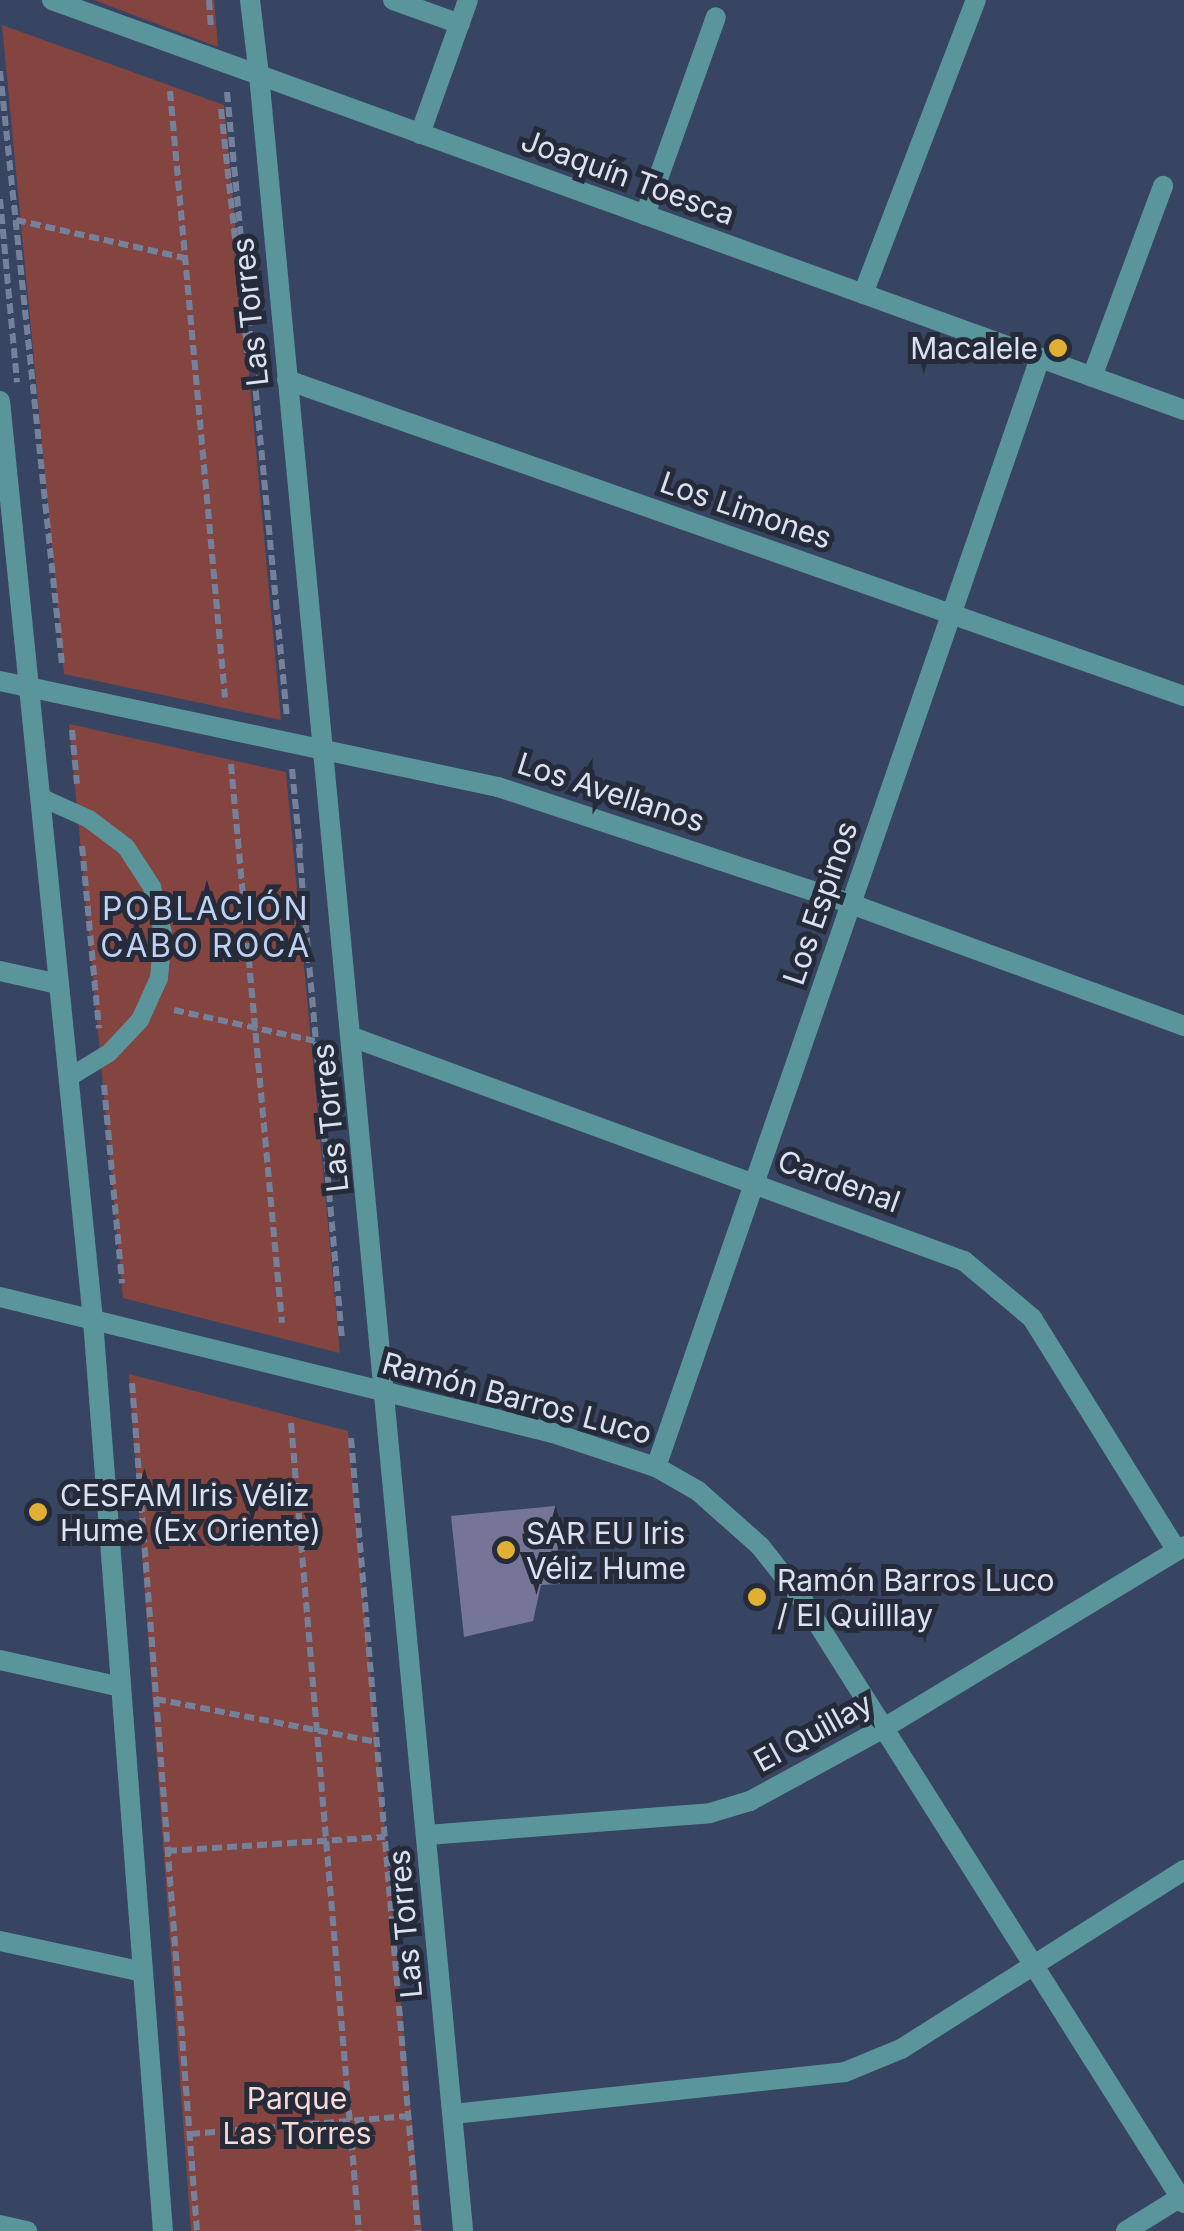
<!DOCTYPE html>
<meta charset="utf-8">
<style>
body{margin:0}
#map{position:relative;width:1184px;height:2231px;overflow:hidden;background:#374562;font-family:Inter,sans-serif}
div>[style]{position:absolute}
.green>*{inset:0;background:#844440}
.building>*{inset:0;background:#757598}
.path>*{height:6px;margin-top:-3px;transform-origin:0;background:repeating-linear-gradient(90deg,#75819a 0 10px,transparent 0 15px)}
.service>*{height:18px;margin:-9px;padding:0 9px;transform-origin:9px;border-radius:9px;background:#5b959c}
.minor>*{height:20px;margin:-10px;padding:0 10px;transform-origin:10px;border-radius:10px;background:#5b959c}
.tertiary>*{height:20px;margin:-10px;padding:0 10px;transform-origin:10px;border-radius:10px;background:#5b959c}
.dots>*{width:28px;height:28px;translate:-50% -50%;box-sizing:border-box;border:5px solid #252b39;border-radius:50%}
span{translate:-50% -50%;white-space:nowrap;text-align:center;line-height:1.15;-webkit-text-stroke:10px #252b39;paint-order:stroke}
.street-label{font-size:30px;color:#d9e1f3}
.poi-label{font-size:30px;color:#d9e1f3}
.right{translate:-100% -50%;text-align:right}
.left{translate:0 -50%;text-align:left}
.park-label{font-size:30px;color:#f8dad7}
.neighbourhood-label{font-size:32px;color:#c0d1f4;letter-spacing:2.5px}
</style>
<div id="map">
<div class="green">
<div style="clip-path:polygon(94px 0,214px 0,218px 47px)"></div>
<div style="clip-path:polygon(2px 25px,224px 105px,281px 720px,64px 674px)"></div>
<div style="clip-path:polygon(69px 724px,286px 772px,340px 1353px,123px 1298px)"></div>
<div style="clip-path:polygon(129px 1374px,348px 1431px,422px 2231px,191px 2231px)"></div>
</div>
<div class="building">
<div style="clip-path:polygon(555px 1506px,560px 1584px,541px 1585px,533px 1621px,464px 1637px,451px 1516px)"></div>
</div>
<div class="path">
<div style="left:209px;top:0;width:29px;rotate:86deg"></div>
<div style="left:0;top:71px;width:596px;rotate:84.03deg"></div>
<div style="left:170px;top:91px;width:609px;rotate:84.82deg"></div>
<div style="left:227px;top:92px;width:628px;rotate:84.52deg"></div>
<div style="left:221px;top:109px;width:260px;rotate:83.8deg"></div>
<div style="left:0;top:199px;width:184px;rotate:84.7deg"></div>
<div style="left:16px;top:220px;width:173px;rotate:12.7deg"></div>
<div style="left:72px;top:730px;width:54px;rotate:84.7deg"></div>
<div style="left:231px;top:764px;width:561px;rotate:84.79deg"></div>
<div style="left:292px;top:769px;width:82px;rotate:84.4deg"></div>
<div style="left:82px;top:846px;width:183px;rotate:84.7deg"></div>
<div style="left:299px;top:848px;width:492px;rotate:85deg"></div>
<div style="left:174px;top:1010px;width:144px;rotate:12.4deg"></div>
<div style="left:104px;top:1085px;width:199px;rotate:84.8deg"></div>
<div style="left:132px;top:1383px;width:850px;rotate:85.62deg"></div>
<div style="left:291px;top:1423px;width:811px;rotate:85.19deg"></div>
<div style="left:351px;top:1438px;width:796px;rotate:85.17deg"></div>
<div style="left:156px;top:1699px;width:225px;rotate:11deg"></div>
<div style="left:167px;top:1851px;width:218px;rotate:-3.7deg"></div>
<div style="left:190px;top:2134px;width:220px;rotate:-4.7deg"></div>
</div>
<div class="service">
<div style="left:40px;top:797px;width:54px;rotate:24.2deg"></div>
<div style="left:89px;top:819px;width:46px;rotate:37.1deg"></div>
<div style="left:126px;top:847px;width:48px;rotate:57deg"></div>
<div style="left:152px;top:887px;width:47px;rotate:76.6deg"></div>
<div style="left:163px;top:933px;width:45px;rotate:95.1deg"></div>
<div style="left:159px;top:978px;width:46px;rotate:114.3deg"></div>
<div style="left:140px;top:1020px;width:45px;rotate:133.2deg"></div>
<div style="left:109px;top:1053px;width:48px;rotate:148.6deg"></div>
</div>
<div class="minor">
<div style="left:250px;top:0;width:76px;rotate:83.2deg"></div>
<div style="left:393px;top:0;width:71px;rotate:19.7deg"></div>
<div style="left:420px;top:134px;width:142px;rotate:-70.3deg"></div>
<div style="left:645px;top:215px;width:210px;rotate:-70.3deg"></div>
<div style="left:863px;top:294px;width:315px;rotate:-69deg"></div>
<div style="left:1092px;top:377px;width:204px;rotate:-69.6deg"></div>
<div style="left:287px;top:380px;width:951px;rotate:19.41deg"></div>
<div style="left:0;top:681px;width:509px;rotate:12.02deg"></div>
<div style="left:498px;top:787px;width:372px;rotate:18.3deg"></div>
<div style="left:851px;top:904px;width:355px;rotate:20.1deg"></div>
<div style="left:0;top:971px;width:59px;rotate:12.6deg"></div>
<div style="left:352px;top:1037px;width:652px;rotate:20.1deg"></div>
<div style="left:964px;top:1261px;width:89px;rotate:40deg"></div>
<div style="left:1032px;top:1318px;width:274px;rotate:58.1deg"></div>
<div style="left:656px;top:1467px;width:1174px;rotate:-70.9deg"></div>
<div style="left:0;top:1660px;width:124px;rotate:12.6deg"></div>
<div style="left:427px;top:1835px;width:284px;rotate:-4.4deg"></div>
<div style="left:710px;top:1813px;width:42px;rotate:-16.7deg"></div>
<div style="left:750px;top:1801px;width:153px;rotate:-28.6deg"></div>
<div style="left:0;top:1941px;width:146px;rotate:12.2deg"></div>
<div style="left:453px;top:2114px;width:394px;rotate:-6.1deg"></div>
<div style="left:845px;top:2072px;width:61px;rotate:-22.3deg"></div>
<div style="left:901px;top:2049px;width:335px;rotate:-32.3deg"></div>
<div style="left:0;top:2225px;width:28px;rotate:13deg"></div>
<div style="left:1126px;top:2231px;width:68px;rotate:-31.8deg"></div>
</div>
<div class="tertiary">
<div style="left:52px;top:0;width:1204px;rotate:19.91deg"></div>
<div style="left:259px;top:75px;width:2166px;rotate:84.59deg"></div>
<div style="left:0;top:401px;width:924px;rotate:84.22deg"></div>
<div style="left:93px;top:1320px;width:914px;rotate:85.61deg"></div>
<div style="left:0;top:1297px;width:569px;rotate:13.82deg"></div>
<div style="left:553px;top:1433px;width:108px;rotate:18.3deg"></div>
<div style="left:656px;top:1467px;width:48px;rotate:29.7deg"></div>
<div style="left:698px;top:1491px;width:83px;rotate:41.6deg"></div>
<div style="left:760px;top:1546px;width:71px;rotate:51.8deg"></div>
<div style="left:804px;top:1602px;width:711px;rotate:57.7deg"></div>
<div style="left:884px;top:1728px;width:351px;rotate:-31.2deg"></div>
</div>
<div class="dots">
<div style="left:1058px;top:348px;background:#e1af34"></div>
<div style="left:38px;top:1512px;background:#e1af34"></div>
<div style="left:506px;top:1550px;background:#e1af34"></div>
<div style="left:757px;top:1597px;background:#e1af34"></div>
</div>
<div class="street-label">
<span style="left:628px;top:177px;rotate:20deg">Joaquín Toesca</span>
<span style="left:250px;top:312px;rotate:-96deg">Las Torres</span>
<span style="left:746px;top:510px;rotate:19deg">Los Limones</span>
<span style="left:611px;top:792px;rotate:18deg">Los Avellanos</span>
<span style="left:820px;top:903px;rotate:-71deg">Los Espinos</span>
<span style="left:330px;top:1118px;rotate:-96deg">Las Torres</span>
<span style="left:839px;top:1181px;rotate:20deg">Cardenal</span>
<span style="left:517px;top:1398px;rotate:15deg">Ramón Barros Luco</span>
<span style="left:813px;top:1732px;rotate:-29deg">El Quillay</span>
<span style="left:405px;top:1924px;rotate:-95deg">Las Torres</span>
</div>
<div class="poi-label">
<span class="right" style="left:1038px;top:348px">Macalele</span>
<span class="left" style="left:60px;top:1512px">CESFAM Iris Véliz<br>Hume (Ex Oriente)</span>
<span class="left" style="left:526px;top:1550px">SAR EU Iris<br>Véliz Hume</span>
<span class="left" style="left:777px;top:1597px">Ramón Barros Luco<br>/ El Quilllay</span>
</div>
<div class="park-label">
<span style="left:297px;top:2115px">Parque<br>Las Torres</span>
</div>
<div class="neighbourhood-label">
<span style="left:206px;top:928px">POBLACIÓN<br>CABO ROCA</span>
</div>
</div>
